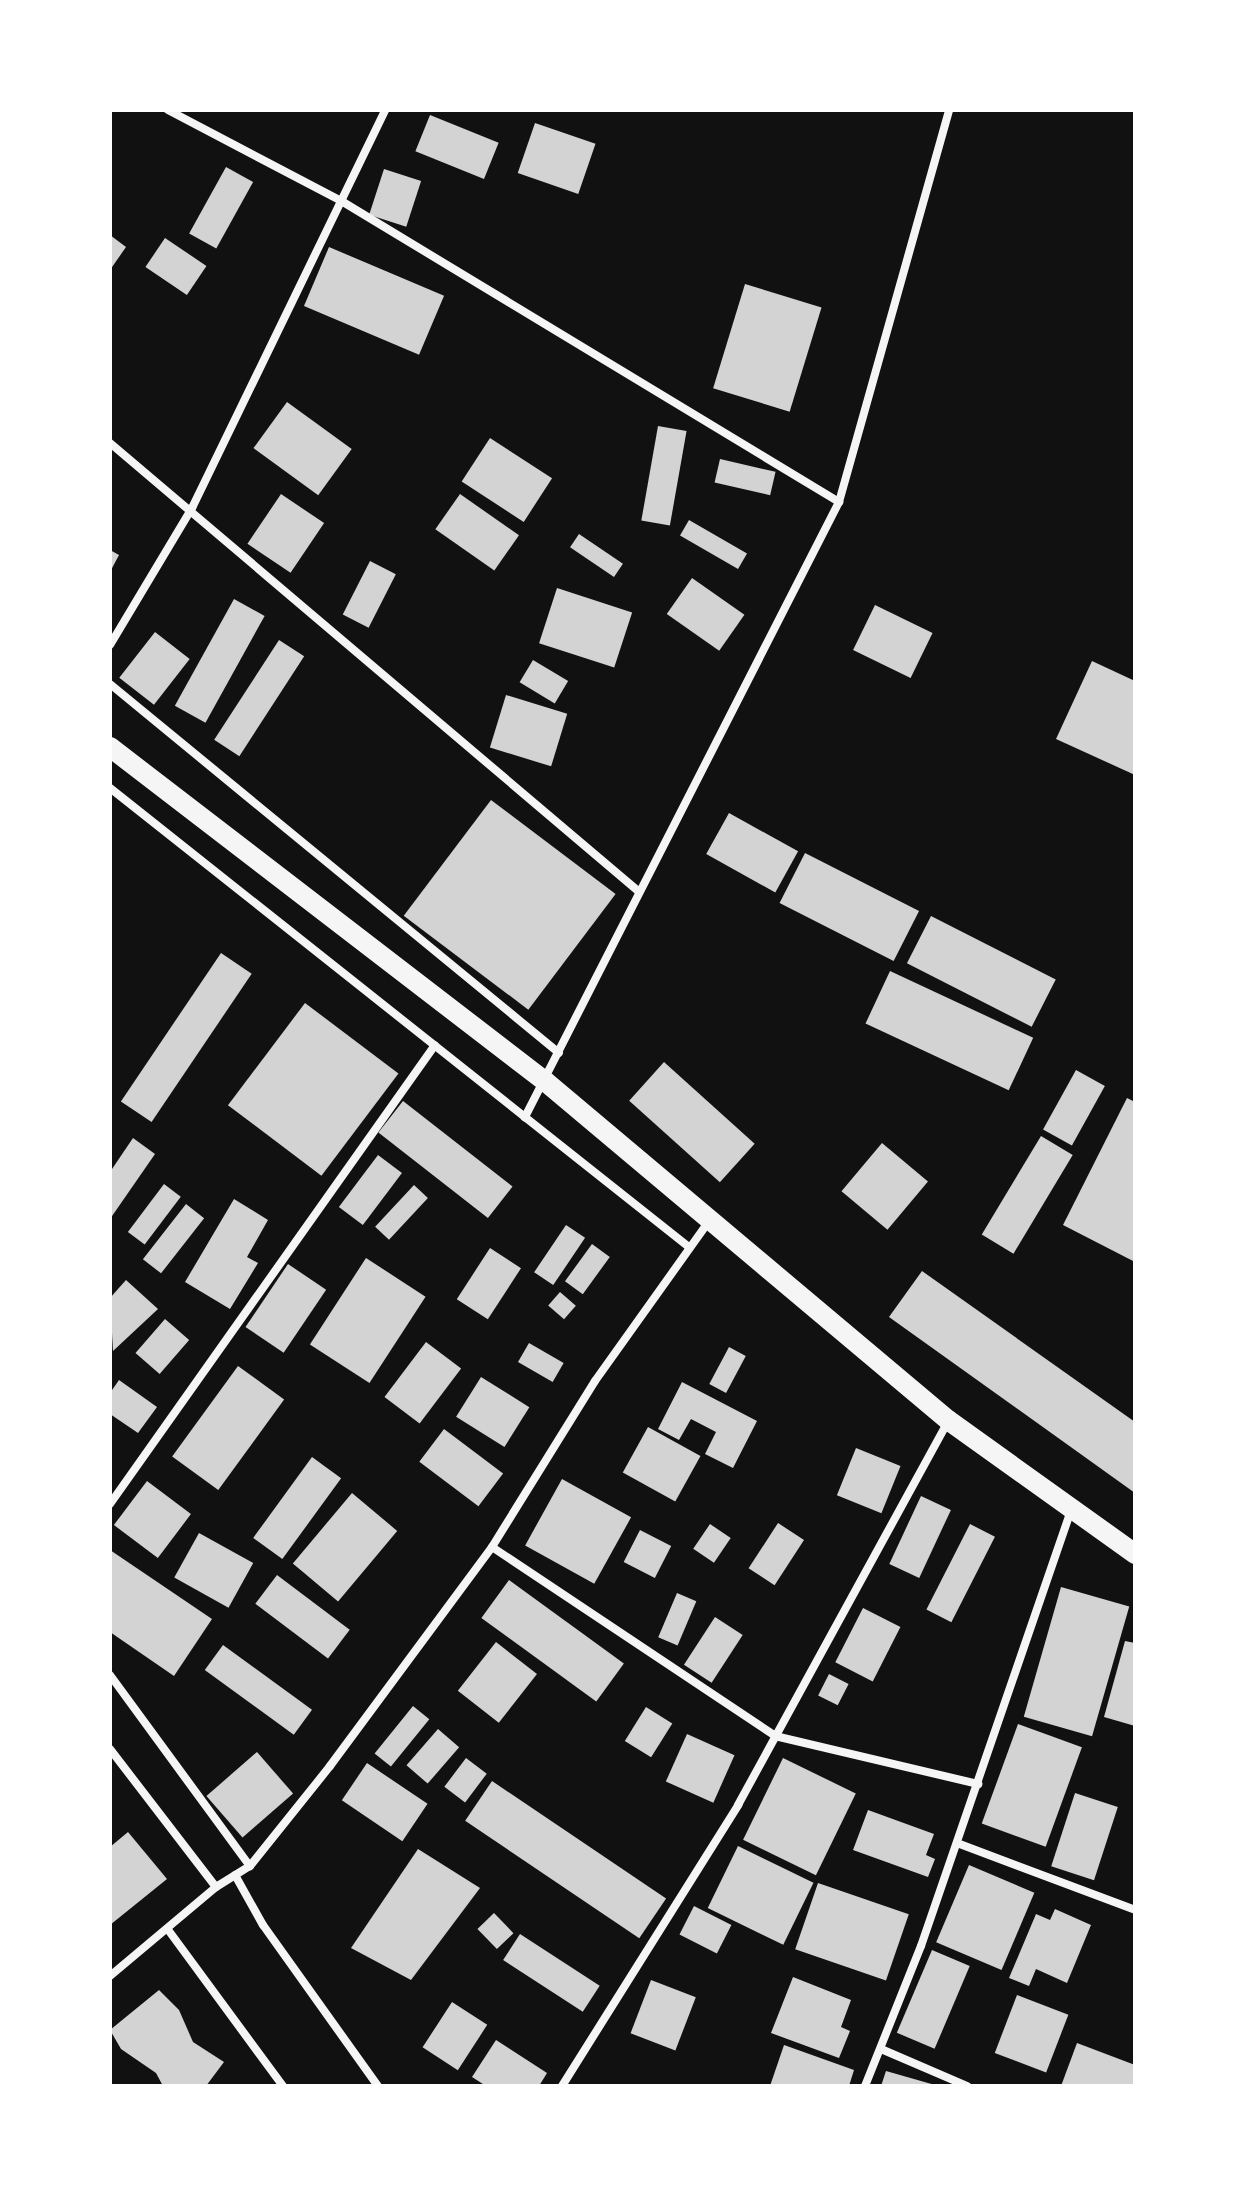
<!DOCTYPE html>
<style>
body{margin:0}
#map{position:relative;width:1245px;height:2196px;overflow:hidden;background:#111;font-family:Overpass,sans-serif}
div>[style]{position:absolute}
.building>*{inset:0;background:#d3d3d3;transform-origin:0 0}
.minor>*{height:8px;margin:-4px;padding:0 4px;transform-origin:4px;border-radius:4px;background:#f5f5f5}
.primary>*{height:20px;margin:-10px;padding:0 10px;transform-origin:10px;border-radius:10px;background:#f5f5f5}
span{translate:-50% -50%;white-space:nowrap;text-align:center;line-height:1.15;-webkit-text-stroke:8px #fff;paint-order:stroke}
.frame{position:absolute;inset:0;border:112px solid #fff;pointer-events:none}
</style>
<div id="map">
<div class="building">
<div style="left:430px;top:115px;width:74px;height:39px;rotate:22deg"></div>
<div style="left:535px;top:123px;width:64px;height:53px;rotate:19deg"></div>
<div style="left:226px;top:167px;width:31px;height:76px;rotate:29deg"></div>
<div style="left:384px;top:169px;width:39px;height:48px;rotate:18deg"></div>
<div style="clip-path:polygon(110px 235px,126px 247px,110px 270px)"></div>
<div style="left:165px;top:238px;width:50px;height:35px;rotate:34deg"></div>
<div style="left:329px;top:247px;width:125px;height:64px;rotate:23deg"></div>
<div style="left:745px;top:284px;width:80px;height:109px;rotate:17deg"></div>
<div style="left:287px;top:402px;width:80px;height:57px;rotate:36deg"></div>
<div style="left:658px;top:426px;width:29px;height:96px;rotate:10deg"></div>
<div style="left:490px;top:438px;width:74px;height:52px;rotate:33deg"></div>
<div style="left:720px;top:459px;width:57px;height:24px;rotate:13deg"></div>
<div style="left:281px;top:494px;width:52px;height:60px;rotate:34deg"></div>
<div style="left:460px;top:494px;width:72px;height:43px;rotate:35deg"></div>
<div style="left:689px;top:520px;width:67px;height:18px;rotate:30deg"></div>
<div style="left:579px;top:534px;width:53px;height:16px;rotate:34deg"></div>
<div style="clip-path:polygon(110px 550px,119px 555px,110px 572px)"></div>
<div style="left:370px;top:561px;width:29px;height:60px;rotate:27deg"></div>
<div style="left:692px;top:578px;width:64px;height:44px;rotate:35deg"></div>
<div style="left:557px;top:588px;width:79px;height:58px;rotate:18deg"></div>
<div style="left:234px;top:599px;width:35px;height:122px;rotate:29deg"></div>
<div style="left:875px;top:605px;width:64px;height:50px;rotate:26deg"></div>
<div style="left:155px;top:632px;width:44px;height:58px;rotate:38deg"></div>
<div style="left:279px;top:640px;width:30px;height:119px;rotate:33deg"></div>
<div style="left:533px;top:660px;width:41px;height:26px;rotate:31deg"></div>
<div style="clip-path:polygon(1092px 661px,1135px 681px,1135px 775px,1056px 739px)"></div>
<div style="left:506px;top:695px;width:64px;height:55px;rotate:17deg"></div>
<div style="left:491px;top:800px;width:156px;height:145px;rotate:37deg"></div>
<div style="left:729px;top:813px;width:79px;height:47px;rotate:29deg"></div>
<div style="left:805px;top:853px;width:128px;height:56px;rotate:27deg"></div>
<div style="left:931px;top:916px;width:140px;height:53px;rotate:27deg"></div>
<div style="left:221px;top:953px;width:37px;height:179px;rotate:34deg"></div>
<div style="left:890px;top:971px;width:158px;height:58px;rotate:25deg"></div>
<div style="left:305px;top:1003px;width:117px;height:128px;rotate:37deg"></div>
<div style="left:664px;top:1062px;width:122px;height:52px;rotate:42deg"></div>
<div style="left:1076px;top:1070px;width:33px;height:68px;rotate:29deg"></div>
<div style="clip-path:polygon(1127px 1098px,1135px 1102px,1135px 1262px,1063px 1225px)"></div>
<div style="left:403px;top:1101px;width:139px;height:40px;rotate:38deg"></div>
<div style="left:1041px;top:1136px;width:37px;height:115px;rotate:31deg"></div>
<div style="clip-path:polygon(133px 1138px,155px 1154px,110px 1219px,110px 1172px)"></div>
<div style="left:882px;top:1143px;width:60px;height:63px;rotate:40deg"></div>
<div style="left:378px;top:1155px;width:30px;height:65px;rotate:37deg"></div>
<div style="left:164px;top:1184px;width:21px;height:60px;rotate:37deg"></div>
<div style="left:414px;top:1185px;width:19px;height:57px;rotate:43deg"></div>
<div style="clip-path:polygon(234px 1199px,268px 1220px,247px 1257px,258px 1263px,230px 1309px,185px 1282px)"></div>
<div style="left:186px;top:1204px;width:23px;height:70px;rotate:38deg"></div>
<div style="left:566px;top:1225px;width:23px;height:57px;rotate:34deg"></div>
<div style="left:592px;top:1244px;width:22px;height:46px;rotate:36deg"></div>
<div style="left:490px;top:1248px;width:37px;height:61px;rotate:33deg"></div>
<div style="left:366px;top:1258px;width:71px;height:103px;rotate:33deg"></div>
<div style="left:288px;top:1264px;width:46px;height:76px;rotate:34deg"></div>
<div style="clip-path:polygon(922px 1271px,1135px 1422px,1135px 1493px,889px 1317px)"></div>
<div style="clip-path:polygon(126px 1280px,158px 1309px,113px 1351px,110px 1298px)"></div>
<div style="left:560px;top:1292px;width:21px;height:18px;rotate:41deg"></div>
<div style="left:165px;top:1319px;width:32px;height:45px;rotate:41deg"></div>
<div style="left:426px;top:1342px;width:44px;height:69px;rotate:37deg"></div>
<div style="left:529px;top:1343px;width:40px;height:22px;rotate:30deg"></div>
<div style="left:729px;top:1347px;width:19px;height:42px;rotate:28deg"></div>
<div style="left:238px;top:1366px;width:57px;height:112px;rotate:36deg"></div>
<div style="left:481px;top:1377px;width:57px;height:47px;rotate:32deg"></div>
<div style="clip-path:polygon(119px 1380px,157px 1407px,138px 1433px,110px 1414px,110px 1393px)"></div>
<div style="clip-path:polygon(682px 1382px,757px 1421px,733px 1468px,705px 1454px,716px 1432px,691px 1419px,679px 1440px,658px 1429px)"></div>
<div style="left:648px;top:1427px;width:60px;height:52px;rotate:29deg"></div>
<div style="left:444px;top:1429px;width:74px;height:41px;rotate:37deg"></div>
<div style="left:856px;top:1448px;width:48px;height:51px;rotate:22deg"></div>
<div style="left:312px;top:1457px;width:36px;height:100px;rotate:36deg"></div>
<div style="left:562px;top:1479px;width:79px;height:76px;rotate:29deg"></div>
<div style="left:147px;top:1481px;width:55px;height:55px;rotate:37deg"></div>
<div style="left:352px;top:1493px;width:59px;height:92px;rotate:40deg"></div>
<div style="left:921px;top:1496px;width:33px;height:75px;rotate:25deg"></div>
<div style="left:778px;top:1523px;width:31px;height:54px;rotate:33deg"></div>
<div style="left:710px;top:1524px;width:25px;height:30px;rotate:34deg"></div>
<div style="left:970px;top:1524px;width:28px;height:96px;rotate:27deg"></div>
<div style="left:640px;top:1530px;width:35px;height:36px;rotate:27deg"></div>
<div style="left:199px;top:1533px;width:62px;height:51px;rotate:29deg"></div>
<div style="clip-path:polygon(110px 1550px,212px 1619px,174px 1676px,110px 1632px)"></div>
<div style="left:277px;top:1575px;width:91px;height:36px;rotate:37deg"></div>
<div style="left:509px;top:1580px;width:142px;height:47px;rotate:36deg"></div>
<div style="left:1061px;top:1587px;width:71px;height:135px;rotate:16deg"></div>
<div style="left:677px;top:1593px;width:21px;height:48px;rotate:23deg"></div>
<div style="left:863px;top:1608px;width:42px;height:61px;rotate:27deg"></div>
<div style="left:715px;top:1617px;width:33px;height:57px;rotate:33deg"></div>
<div style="clip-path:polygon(1125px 1641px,1135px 1643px,1135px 1726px,1104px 1717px)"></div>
<div style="left:496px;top:1642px;width:52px;height:62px;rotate:38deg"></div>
<div style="left:223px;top:1645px;width:110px;height:31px;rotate:36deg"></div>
<div style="left:829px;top:1674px;width:22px;height:24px;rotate:27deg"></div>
<div style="left:413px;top:1706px;width:21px;height:61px;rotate:39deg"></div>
<div style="left:646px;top:1707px;width:31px;height:40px;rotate:32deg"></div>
<div style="left:1018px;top:1724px;width:68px;height:106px;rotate:20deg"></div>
<div style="left:438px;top:1729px;width:28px;height:48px;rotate:41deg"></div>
<div style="left:687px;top:1734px;width:52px;height:52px;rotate:24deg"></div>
<div style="left:257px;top:1752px;width:55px;height:67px;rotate:49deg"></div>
<div style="left:466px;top:1758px;width:26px;height:36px;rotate:37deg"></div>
<div style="left:783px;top:1758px;width:81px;height:91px;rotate:26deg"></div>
<div style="left:367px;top:1763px;width:73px;height:45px;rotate:34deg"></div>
<div style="left:492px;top:1781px;width:210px;height:48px;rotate:34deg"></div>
<div style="left:1075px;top:1793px;width:45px;height:77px;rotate:18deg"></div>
<div style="clip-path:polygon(868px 1810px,934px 1834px,926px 1855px,935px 1859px,928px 1877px,853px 1850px)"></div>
<div style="clip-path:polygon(128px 1832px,167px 1879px,110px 1925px,110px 1847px)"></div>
<div style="left:738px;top:1846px;width:84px;height:69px;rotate:26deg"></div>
<div style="clip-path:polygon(418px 1849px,480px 1888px,411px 1980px,351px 1948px)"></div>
<div style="left:969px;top:1865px;width:71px;height:84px;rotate:23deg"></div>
<div style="left:818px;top:1883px;width:96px;height:70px;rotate:19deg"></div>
<div style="left:694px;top:1906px;width:42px;height:32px;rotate:27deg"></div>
<div style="clip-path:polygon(1055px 1909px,1091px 1925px,1067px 1983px,1036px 1969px,1029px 1986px,1009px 1978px,1036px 1914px,1050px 1920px)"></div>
<div style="left:494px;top:1913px;width:28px;height:23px;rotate:46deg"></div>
<div style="left:520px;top:1934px;width:95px;height:31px;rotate:33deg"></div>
<div style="left:932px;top:1950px;width:41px;height:90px;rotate:23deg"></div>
<div style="clip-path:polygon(793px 1977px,851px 2000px,841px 2027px,850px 2031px,839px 2058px,771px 2033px)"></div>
<div style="left:651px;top:1980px;width:48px;height:57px;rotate:21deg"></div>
<div style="clip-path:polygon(159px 1990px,179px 2010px,193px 2042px,224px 2062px,206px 2086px,163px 2086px,156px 2073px,121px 2049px,110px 2030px)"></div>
<div style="left:1017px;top:1995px;width:55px;height:62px;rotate:21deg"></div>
<div style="left:452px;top:2002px;width:42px;height:54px;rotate:33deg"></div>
<div style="clip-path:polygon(496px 2040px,547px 2073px,539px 2086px,486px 2086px,472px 2077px)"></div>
<div style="clip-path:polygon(1077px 2043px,1135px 2065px,1135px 2086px,1061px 2086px)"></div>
<div style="clip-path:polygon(784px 2045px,854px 2070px,849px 2086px,770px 2086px)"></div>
<div style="clip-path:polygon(886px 2071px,935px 2085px,935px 2086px,881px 2086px)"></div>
</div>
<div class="minor">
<div style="left:168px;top:110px;width:198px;rotate:27.7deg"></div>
<div style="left:343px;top:202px;width:580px;rotate:31.17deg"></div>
<div style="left:839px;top:502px;width:691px;rotate:117.05deg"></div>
<div style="left:110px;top:443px;width:692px;rotate:40.31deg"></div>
<div style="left:839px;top:502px;width:407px;rotate:-74.3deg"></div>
<div style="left:110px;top:645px;width:160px;rotate:-59.1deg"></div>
<div style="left:192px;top:508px;width:442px;rotate:-64.1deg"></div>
<div style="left:110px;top:684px;width:581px;rotate:39.41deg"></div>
<div style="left:110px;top:788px;width:739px;rotate:38.41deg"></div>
<div style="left:110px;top:1504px;width:562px;rotate:-54.7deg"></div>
<div style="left:492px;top:1547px;width:340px;rotate:33.7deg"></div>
<div style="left:775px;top:1736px;width:209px;rotate:13.3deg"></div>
<div style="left:110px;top:1675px;width:237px;rotate:53.8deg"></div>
<div style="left:110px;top:1749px;width:174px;rotate:52.5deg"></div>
<div style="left:957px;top:1843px;width:190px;rotate:20.6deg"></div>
<div style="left:235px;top:1875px;width:57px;rotate:60.8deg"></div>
<div style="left:263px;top:1925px;width:198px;rotate:54.5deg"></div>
<div style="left:169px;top:1931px;width:192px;rotate:53.7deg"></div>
<div style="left:110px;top:1976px;width:138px;rotate:-40deg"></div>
<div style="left:216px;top:1887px;width:40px;rotate:-32deg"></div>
<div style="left:250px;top:1866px;width:128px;rotate:-51.3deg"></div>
<div style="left:330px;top:1766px;width:272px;rotate:-53.5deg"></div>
<div style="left:492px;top:1547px;width:195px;rotate:-58.2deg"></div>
<div style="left:595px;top:1381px;width:196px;rotate:-54.5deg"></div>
<div style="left:881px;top:2049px;width:94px;rotate:23.3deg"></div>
<div style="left:562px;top:2086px;width:332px;rotate:-57.9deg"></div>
<div style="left:738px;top:1805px;width:438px;rotate:-61.3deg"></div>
<div style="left:865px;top:2086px;width:151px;rotate:-68.2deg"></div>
<div style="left:921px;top:1946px;width:460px;rotate:-71deg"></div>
</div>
<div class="primary">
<div style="left:110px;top:747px;width:550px;rotate:37.54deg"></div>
<div style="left:546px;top:1082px;width:525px;rotate:40.06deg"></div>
<div style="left:948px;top:1420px;width:230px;rotate:35.6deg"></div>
</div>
<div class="frame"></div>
</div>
